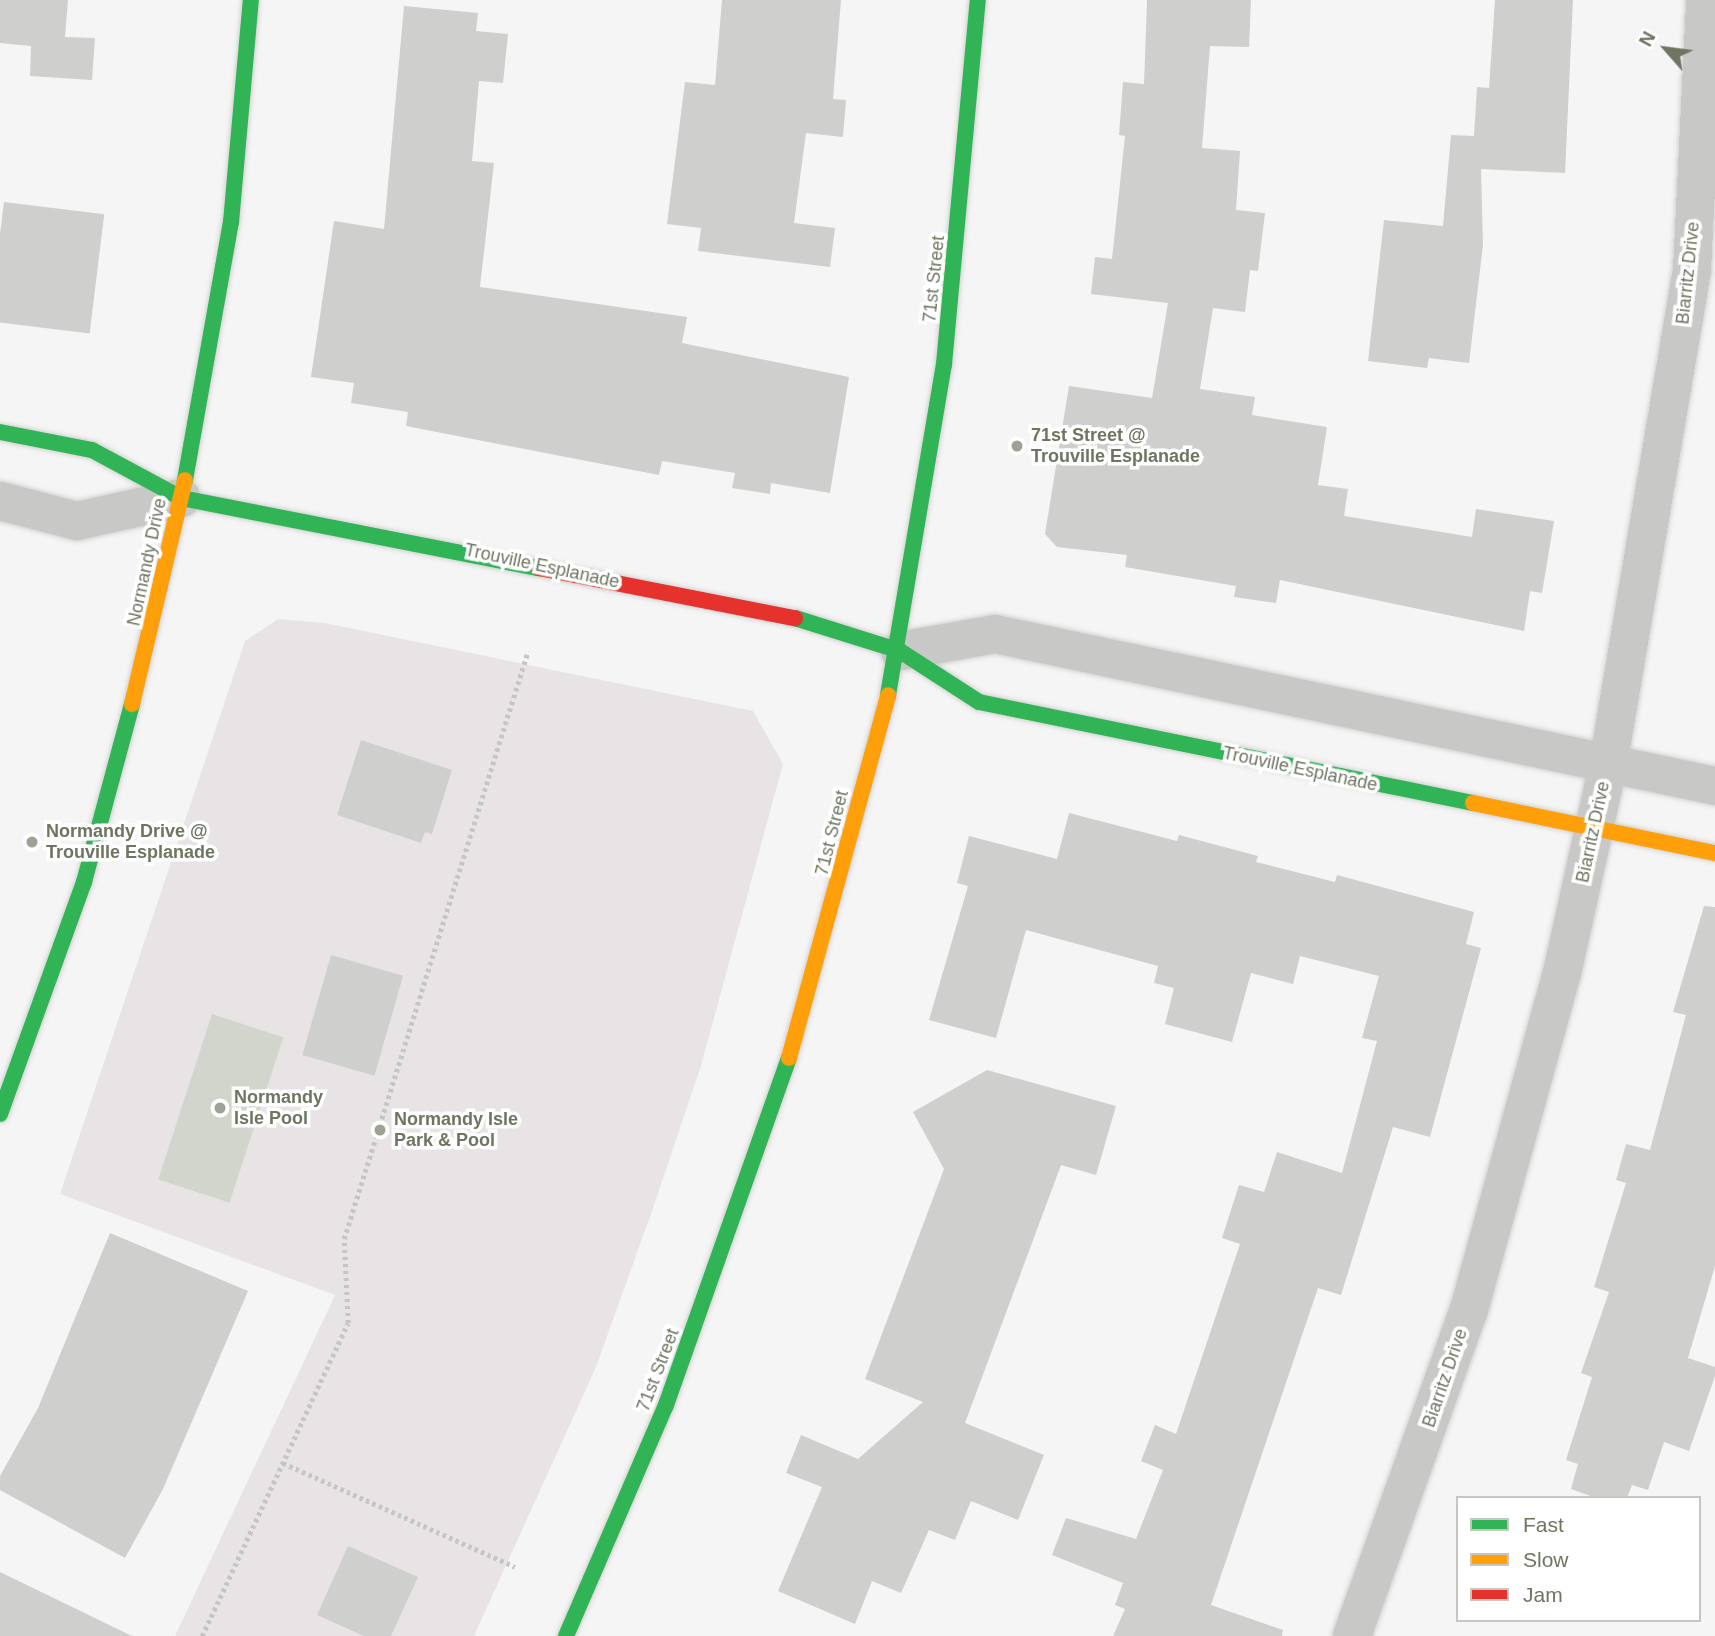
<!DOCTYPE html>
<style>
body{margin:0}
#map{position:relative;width:1715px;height:1636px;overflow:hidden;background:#f6f5f6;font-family:Helvetica,sans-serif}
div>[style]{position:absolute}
.green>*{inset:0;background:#e8e4e6}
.water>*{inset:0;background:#d2d5cc;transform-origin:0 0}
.building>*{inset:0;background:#cfcfce;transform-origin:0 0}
.path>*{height:4.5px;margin-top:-2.25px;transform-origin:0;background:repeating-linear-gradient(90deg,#c5c5c4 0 3.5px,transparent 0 7px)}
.roads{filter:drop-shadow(0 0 2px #d2d2d1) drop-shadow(0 0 2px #d2d2d1)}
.street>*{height:38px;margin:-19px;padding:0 19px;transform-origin:19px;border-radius:19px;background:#c8c9c6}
.fast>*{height:16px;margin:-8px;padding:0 8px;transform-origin:8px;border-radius:8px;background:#30b455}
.slow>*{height:16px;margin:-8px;padding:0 8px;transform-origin:8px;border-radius:8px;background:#ff9f0a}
.jam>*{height:16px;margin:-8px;padding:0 8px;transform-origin:8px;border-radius:8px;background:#e5322d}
.dots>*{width:19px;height:19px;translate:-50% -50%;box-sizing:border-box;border:4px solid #fff;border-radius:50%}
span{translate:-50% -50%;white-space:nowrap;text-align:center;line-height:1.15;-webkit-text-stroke:7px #fff;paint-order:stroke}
.street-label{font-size:18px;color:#6e7661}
.poi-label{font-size:18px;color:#6e7661;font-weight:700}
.left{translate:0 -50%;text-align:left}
.legend{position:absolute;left:1456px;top:1496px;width:245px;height:126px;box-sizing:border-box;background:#fff;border:2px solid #c5c8c0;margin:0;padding:9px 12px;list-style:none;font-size:21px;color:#6e7661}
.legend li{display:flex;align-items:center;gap:14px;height:35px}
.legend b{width:35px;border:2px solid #c5c8c0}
.north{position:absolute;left:1631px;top:14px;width:70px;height:70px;-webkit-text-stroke:5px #fff;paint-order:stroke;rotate:298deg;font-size:19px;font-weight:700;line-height:28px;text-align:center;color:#6e7661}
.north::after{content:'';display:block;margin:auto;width:24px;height:32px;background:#6e7661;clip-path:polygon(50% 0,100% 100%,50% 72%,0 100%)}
</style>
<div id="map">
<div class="green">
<div style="clip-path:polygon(278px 619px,325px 623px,753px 711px,783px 764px,701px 1066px,651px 1214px,596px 1367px,474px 1636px,175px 1636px,335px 1295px,60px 1194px,245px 641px)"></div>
</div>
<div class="water">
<div style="left:212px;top:1014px;width:75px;height:174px;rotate:18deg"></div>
</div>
<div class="building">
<div style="clip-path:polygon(0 0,68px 0,65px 37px,95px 38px,92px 80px,30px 76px,31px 46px,0 43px)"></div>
<div style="clip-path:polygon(722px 0,841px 0,833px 99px,846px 100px,843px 137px,806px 133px,794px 223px,835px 228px,830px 267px,698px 251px,701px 228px,667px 224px,685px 82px,715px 85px)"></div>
<div style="clip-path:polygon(1147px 0,1251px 0,1249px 47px,1210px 46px,1202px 148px,1240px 151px,1236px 210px,1265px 213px,1258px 271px,1250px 270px,1245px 312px,1213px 308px,1200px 389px,1255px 397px,1252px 415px,1327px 427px,1318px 485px,1348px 489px,1344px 516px,1472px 537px,1476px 509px,1554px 521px,1542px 593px,1530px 591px,1524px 631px,1280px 580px,1276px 603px,1234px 597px,1236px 586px,1125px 567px,1127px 555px,1057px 547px,1045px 534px,1069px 386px,1152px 398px,1168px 303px,1091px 294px,1095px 257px,1112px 259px,1125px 136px,1119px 135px,1123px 82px,1144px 84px)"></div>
<div style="clip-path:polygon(1495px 0,1573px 0,1565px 173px,1481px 169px,1483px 245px,1469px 363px,1429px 358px,1427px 368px,1368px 361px,1384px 220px,1443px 226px,1451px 135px,1474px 136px,1477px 87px,1489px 88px)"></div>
<div style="clip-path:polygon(404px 6px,478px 13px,476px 31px,508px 34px,503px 83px,479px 81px,472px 161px,494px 163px,480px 287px,687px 317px,682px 343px,849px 377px,830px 493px,771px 483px,770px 494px,732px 488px,735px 473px,662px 461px,659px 475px,406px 426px,408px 412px,351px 403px,354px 383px,311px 377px,334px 221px,384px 229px)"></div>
<div style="left:4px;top:202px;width:101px;height:120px;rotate:7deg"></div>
<div style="clip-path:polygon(361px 740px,452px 770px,432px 834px,425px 832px,421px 843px,337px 815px)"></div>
<div style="clip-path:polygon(1069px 813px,1177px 841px,1179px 835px,1258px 856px,1256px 862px,1335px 882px,1337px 875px,1474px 912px,1466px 944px,1481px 948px,1430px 1137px,1393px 1127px,1341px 1295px,1318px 1288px,1211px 1605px,1283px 1630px,1282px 1636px,1113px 1636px,1125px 1609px,1115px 1605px,1123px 1583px,1052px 1555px,1066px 1518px,1136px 1539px,1163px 1470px,1141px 1461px,1155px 1425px,1176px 1434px,1240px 1244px,1222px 1238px,1239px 1185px,1264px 1192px,1277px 1152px,1342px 1173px,1377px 1041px,1362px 1038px,1379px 976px,1300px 956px,1293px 984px,1251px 973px,1232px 1042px,1165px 1024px,1174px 988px,1154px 983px,1158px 966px,1026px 930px,996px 1038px,929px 1020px,968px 886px,957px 883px,969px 836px,1057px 859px)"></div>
<div style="clip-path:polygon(1704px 906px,1715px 907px,1715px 1266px,1688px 1358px,1715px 1367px,1715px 1376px,1689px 1451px,1664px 1442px,1648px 1490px,1632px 1485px,1627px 1498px,1596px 1498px,1571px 1489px,1578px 1464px,1566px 1460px,1592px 1377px,1581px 1373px,1609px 1292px,1594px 1287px,1626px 1183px,1616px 1180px,1626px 1144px,1650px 1150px,1686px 1015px,1673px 1012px)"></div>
<div style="left:331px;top:955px;width:75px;height:104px;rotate:16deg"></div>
<div style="clip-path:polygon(987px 1070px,1116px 1106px,1096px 1175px,1061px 1165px,965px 1423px,1044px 1455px,1018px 1520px,971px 1501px,955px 1540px,929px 1530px,901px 1593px,872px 1581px,855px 1624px,778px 1591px,822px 1487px,786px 1473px,801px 1435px,858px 1459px,923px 1402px,865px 1379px,944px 1169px,913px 1112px)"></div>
<div style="clip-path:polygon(110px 1233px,248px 1291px,163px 1489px,125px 1558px,0 1490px,0 1476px,38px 1408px)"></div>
<div style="clip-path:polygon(348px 1546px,418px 1577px,391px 1636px,364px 1636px,317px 1615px)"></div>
<div style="clip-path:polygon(0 1572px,132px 1636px,0 1636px)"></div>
</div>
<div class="path">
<div style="left:283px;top:1463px;width:254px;rotate:24.1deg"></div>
<div style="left:202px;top:1636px;width:345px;rotate:-65deg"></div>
<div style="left:348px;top:1323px;width:84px;rotate:-92.7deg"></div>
<div style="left:344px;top:1239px;width:616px;rotate:-72.62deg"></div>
</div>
<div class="roads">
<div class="street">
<div style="left:0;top:501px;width:80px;rotate:14.6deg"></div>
<div style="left:77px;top:521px;width:107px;rotate:-12.5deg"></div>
<div style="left:900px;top:651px;width:97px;rotate:-10.1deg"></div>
<div style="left:995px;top:634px;width:736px;rotate:11.92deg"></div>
<div style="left:1352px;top:1636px;width:346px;rotate:-70.3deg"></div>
<div style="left:1469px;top:1310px;width:350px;rotate:-74.6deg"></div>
<div style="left:1562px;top:973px;width:213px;rotate:-77.5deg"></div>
<div style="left:1608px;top:765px;width:502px;rotate:-80.37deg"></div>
<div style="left:1692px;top:270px;width:270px;rotate:-87.2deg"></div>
</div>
<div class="fast">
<div style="left:0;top:432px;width:94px;rotate:11.1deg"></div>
<div style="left:92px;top:450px;width:101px;rotate:28.3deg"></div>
<div style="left:181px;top:498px;width:365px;rotate:11.1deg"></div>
<div style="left:185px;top:480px;width:262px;rotate:-79.9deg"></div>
<div style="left:231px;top:222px;width:223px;rotate:-84.9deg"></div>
<div style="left:795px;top:618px;width:110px;rotate:17.4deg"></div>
<div style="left:900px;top:651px;width:94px;rotate:32.8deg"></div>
<div style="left:979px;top:702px;width:504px;rotate:11.56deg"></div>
<div style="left:888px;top:695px;width:336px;rotate:-80.4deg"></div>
<div style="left:944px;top:364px;width:366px;rotate:-84.7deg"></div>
<div style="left:0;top:1114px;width:247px;rotate:-70.1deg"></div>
<div style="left:84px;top:882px;width:184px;rotate:-74.9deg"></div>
<div style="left:566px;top:1636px;width:252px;rotate:-66.6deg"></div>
<div style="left:666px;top:1405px;width:368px;rotate:-70.5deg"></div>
</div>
<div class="slow">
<div style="left:132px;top:704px;width:230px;rotate:-76.7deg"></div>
<div style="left:1473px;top:803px;width:247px;rotate:11.7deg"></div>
<div style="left:789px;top:1058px;width:376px;rotate:-74.7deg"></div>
</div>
<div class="jam">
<div style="left:539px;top:568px;width:261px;rotate:11.1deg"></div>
</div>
</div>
<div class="dots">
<div style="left:1017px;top:446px;background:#9ea295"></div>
<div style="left:32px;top:842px;background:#9ea295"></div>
<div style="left:220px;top:1108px;background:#9ea295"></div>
<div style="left:380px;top:1130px;background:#9ea295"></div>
</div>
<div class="street-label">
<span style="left:1688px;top:273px;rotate:-84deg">Biarritz Drive</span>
<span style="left:934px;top:279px;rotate:-84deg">71st Street</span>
<span style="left:147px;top:562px;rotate:-78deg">Normandy Drive</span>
<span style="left:542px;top:566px;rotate:12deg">Trouville Esplanade</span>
<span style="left:1300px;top:769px;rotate:12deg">Trouville Esplanade</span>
<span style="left:1593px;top:832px;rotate:-78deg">Biarritz Drive</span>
<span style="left:832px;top:833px;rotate:-76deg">71st Street</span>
<span style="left:658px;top:1370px;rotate:-69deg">71st Street</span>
<span style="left:1445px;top:1378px;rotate:-71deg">Biarritz Drive</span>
</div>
<div class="poi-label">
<span class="left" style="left:1031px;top:446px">71st Street @<br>Trouville Esplanade</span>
<span class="left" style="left:46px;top:842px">Normandy Drive @<br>Trouville Esplanade</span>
<span class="left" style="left:234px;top:1108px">Normandy<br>Isle Pool</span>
<span class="left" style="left:394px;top:1130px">Normandy Isle<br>Park &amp; Pool</span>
</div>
<ul class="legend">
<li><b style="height:9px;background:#30b455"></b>Fast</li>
<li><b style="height:9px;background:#ff9f0a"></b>Slow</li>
<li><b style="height:9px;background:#e5322d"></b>Jam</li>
</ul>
<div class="north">N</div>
</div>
